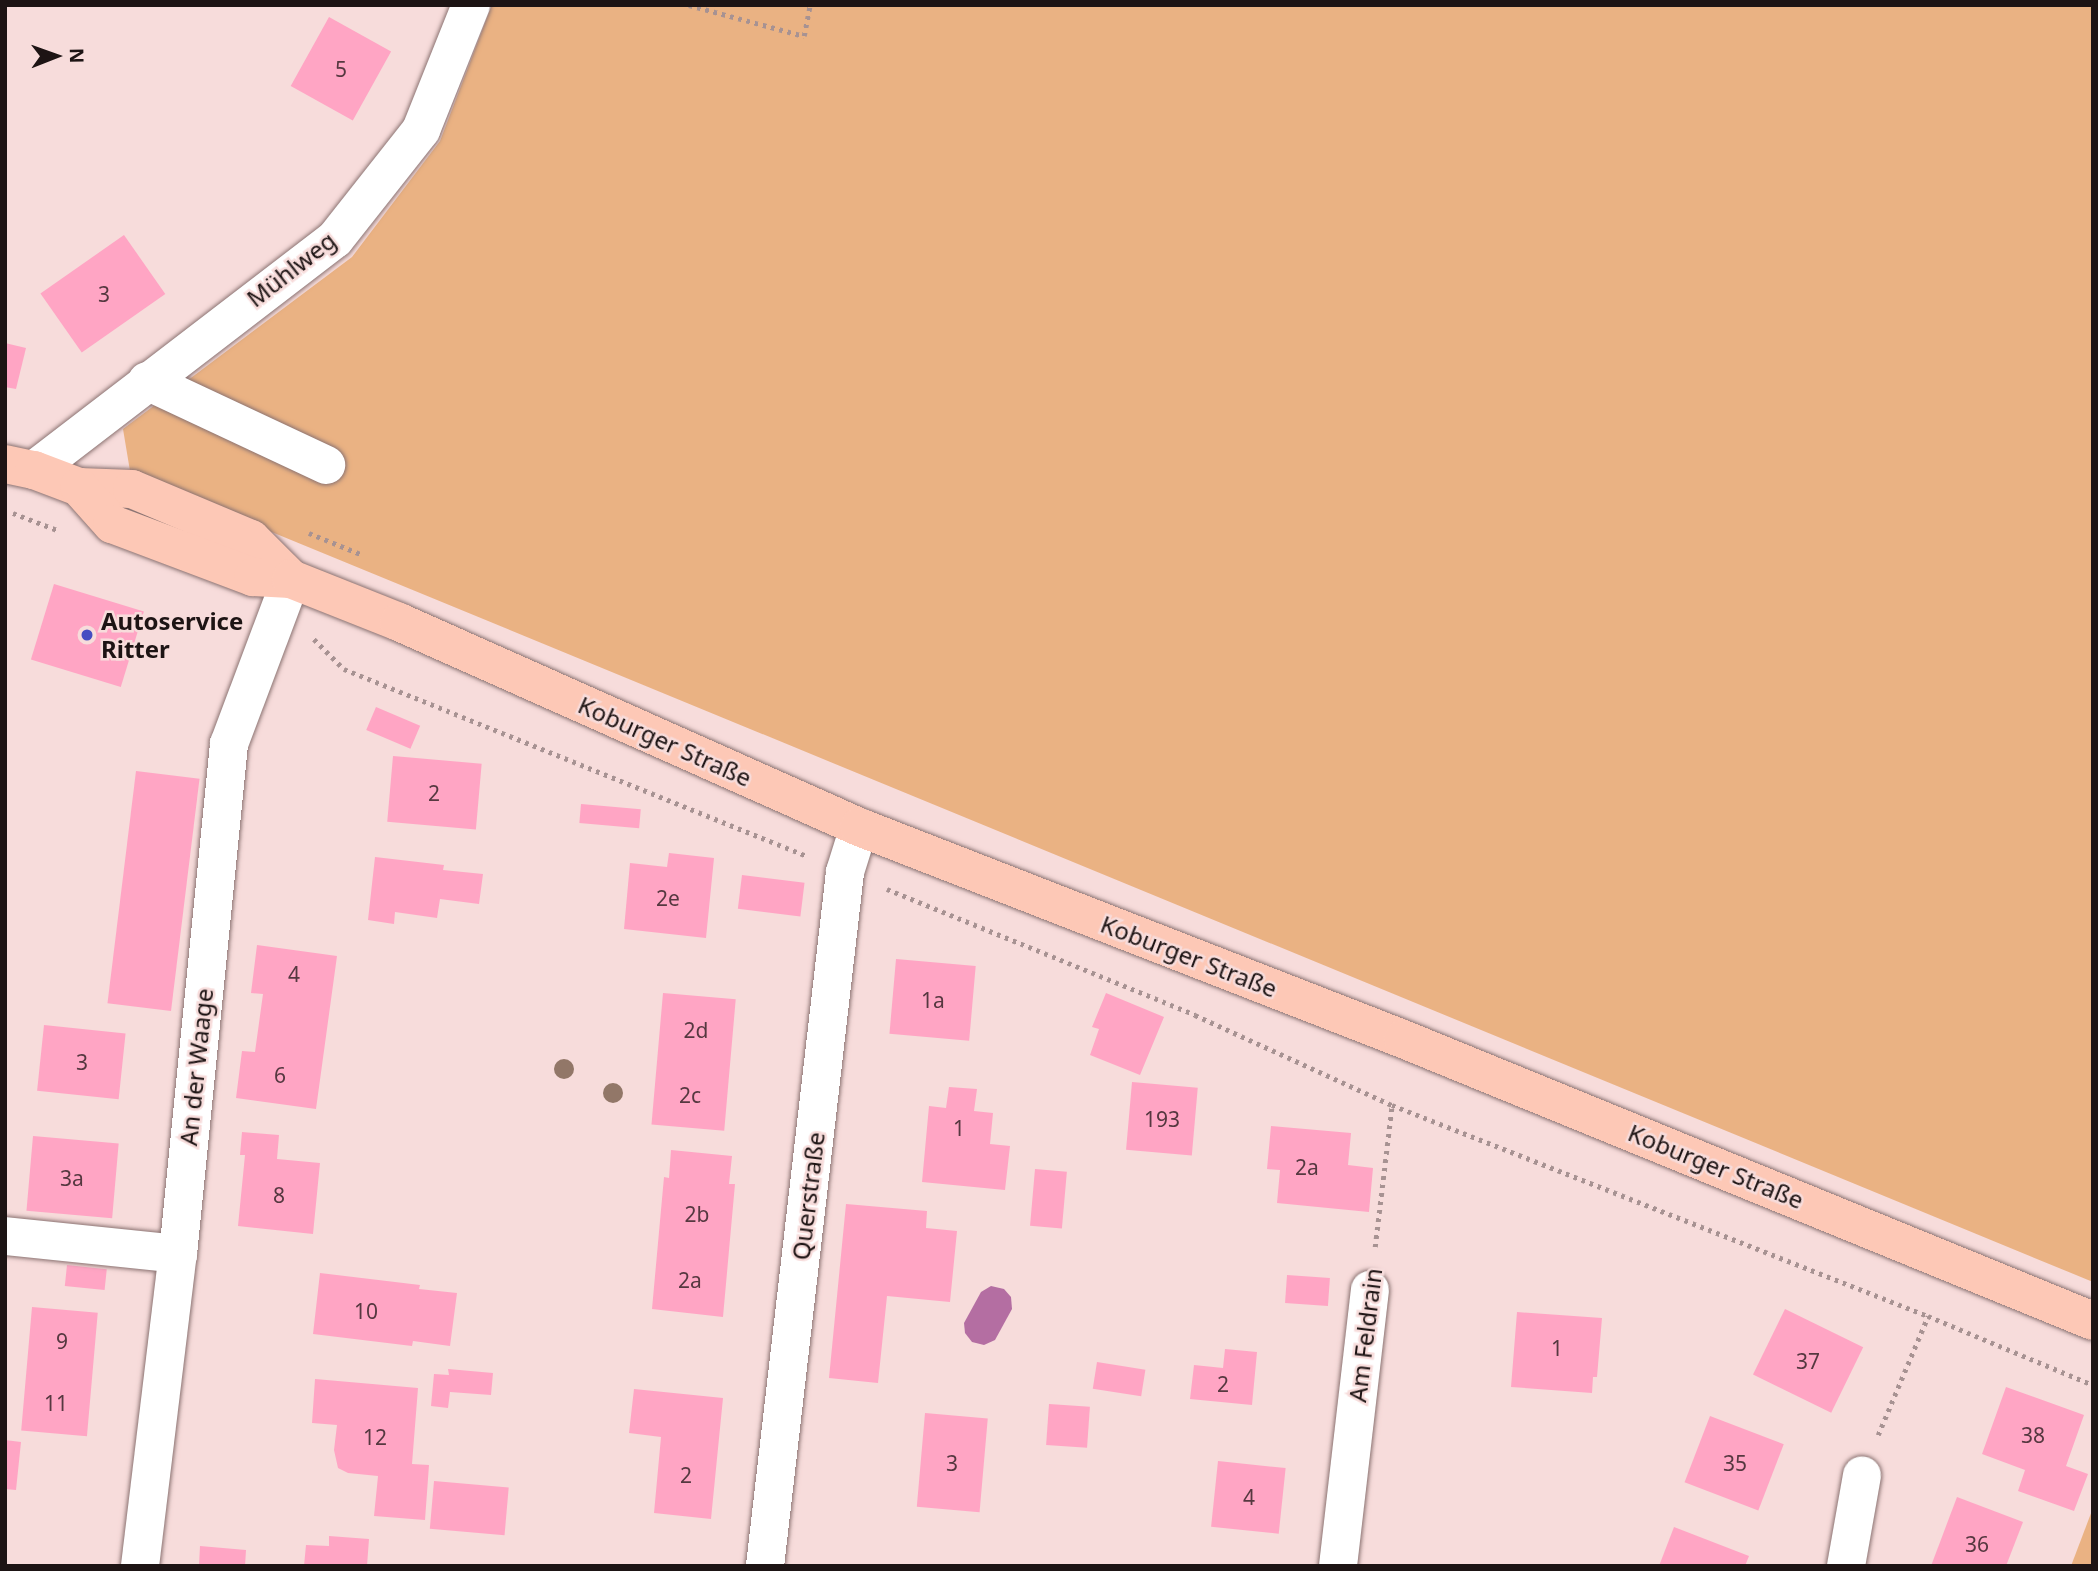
<!DOCTYPE html>
<meta charset="utf-8">
<style>
body{margin:0}
#map{position:relative;width:2098px;height:1571px;overflow:hidden;background:#f7dcdb;font-family:"Noto Sans",sans-serif}
div>[style]{position:absolute}
.green>*{inset:0;background:#eab283}
.water>*{inset:0;background:#b46ea2}
.building>*{inset:0;background:#ffa5c4;transform-origin:0 0}
.path>*{height:4.5px;margin-top:-2.25px;transform-origin:0;background:repeating-linear-gradient(90deg,#a79292 0 3.5px,transparent 0 8.5px)}
.roads{filter:drop-shadow(0 0 2px #8b7372) drop-shadow(0 0 2px #8b7372)}
.minor>*{height:38px;margin:-19px;padding:0 19px;transform-origin:19px;border-radius:19px;background:#fff}
.major>*{height:38px;margin:-19px;padding:0 19px;transform-origin:19px;border-radius:19px;background:#fdc8b6}
.trees>*{width:20px;height:20px;margin:-10px;border-radius:50%;background:#927768}
.dots>*{width:19px;height:19px;translate:-50% -50%;box-sizing:border-box;border:4px solid #f7dcdb;border-radius:50%}
span{translate:-50% -50%;white-space:nowrap;text-align:center;line-height:1.15;-webkit-text-stroke:5px #f7dcdb;paint-order:stroke}
.number-label{font-size:21px;color:#563840}
.number-label span{-webkit-text-stroke-width:0}
.street-label{font-size:24px;color:#1d1414}
.poi-label{font-size:24px;color:#1d1414;font-weight:700}
.left{translate:0 -50%;text-align:left}
.frame{position:absolute;inset:0;border:7px solid #1d1414;pointer-events:none}
.north{position:absolute;left:21px;top:21px;width:70px;height:70px;-webkit-text-stroke:5px #f7dcdb;paint-order:stroke;rotate:89deg;font-size:19px;font-weight:700;line-height:28px;text-align:center;color:#1d1414}
.north::after{content:'';display:block;margin:auto;width:24px;height:32px;background:#1d1414;clip-path:polygon(50% 0,100% 100%,50% 72%,0 100%)}
</style>
<div id="map">
<div class="green">
<div style="clip-path:polygon(492px 5px,2093px 5px,2093px 1282px,148px 481px,130px 471px,123px 429px,352px 257px,440px 141px)"></div>
<div style="clip-path:polygon(2093px 1508px,2093px 1566px,2071px 1566px)"></div>
</div>
<div class="water">
<div style="clip-path:polygon(991px 1286px,1004px 1289px,1011px 1297px,1012px 1309px,995px 1340px,984px 1345px,972px 1342px,965px 1333px,964px 1323px,981px 1292px)"></div>
</div>
<div class="building">
<div style="left:329px;top:17px;width:71px;height:79px;rotate:29deg"></div>
<div style="left:124px;top:235px;width:72px;height:102px;rotate:55deg"></div>
<div style="clip-path:polygon(5px 343px,26px 348px,16px 389px,5px 387px)"></div>
<div style="left:54px;top:584px;width:94px;height:79px;rotate:17deg"></div>
<div style="left:376px;top:707px;width:48px;height:25px;rotate:23deg"></div>
<div style="left:393px;top:756px;width:89px;height:66px;rotate:5deg"></div>
<div style="left:136px;top:771px;width:64px;height:234px;rotate:7deg"></div>
<div style="left:581px;top:804px;width:60px;height:19px;rotate:5deg"></div>
<div style="clip-path:polygon(669px 853px,714px 858px,706px 938px,624px 929px,630px 863px,667px 867px)"></div>
<div style="clip-path:polygon(375px 857px,444px 865px,443px 870px,483px 874px,479px 904px,440px 899px,437px 918px,395px 912px,394px 924px,368px 920px)"></div>
<div style="left:742px;top:875px;width:63px;height:34px;rotate:7deg"></div>
<div style="clip-path:polygon(257px 945px,337px 956px,316px 1109px,236px 1098px,242px 1051px,255px 1052px,263px 994px,251px 993px)"></div>
<div style="left:896px;top:959px;width:80px;height:75px;rotate:5deg"></div>
<div style="left:663px;top:993px;width:73px;height:132px;rotate:5deg"></div>
<div style="clip-path:polygon(1106px 993px,1164px 1017px,1140px 1075px,1090px 1055px,1099px 1029px,1092px 1027px)"></div>
<div style="left:44px;top:1025px;width:82px;height:66px;rotate:6deg"></div>
<div style="left:1132px;top:1082px;width:66px;height:68px;rotate:5deg"></div>
<div style="clip-path:polygon(949px 1087px,977px 1089px,974px 1111px,993px 1113px,990px 1144px,1010px 1146px,1005px 1190px,922px 1182px,929px 1106px,946px 1108px)"></div>
<div style="clip-path:polygon(1271px 1126px,1351px 1133px,1348px 1165px,1373px 1168px,1369px 1212px,1277px 1203px,1280px 1170px,1267px 1169px)"></div>
<div style="clip-path:polygon(242px 1132px,279px 1135px,277px 1159px,320px 1163px,313px 1234px,238px 1226px,245px 1155px,240px 1155px)"></div>
<div style="left:33px;top:1136px;width:86px;height:75px;rotate:5deg"></div>
<div style="clip-path:polygon(671px 1150px,732px 1156px,729px 1184px,735px 1184px,723px 1317px,652px 1309px,664px 1177px,669px 1178px)"></div>
<div style="left:1035px;top:1169px;width:32px;height:57px;rotate:5deg"></div>
<div style="clip-path:polygon(846px 1204px,927px 1211px,926px 1228px,957px 1231px,950px 1302px,887px 1296px,878px 1383px,829px 1378px)"></div>
<div style="left:67px;top:1265px;width:40px;height:21px;rotate:6deg"></div>
<div style="clip-path:polygon(320px 1273px,420px 1285px,419px 1289px,457px 1293px,450px 1346px,413px 1341px,412px 1346px,313px 1334px)"></div>
<div style="left:1287px;top:1275px;width:43px;height:28px;rotate:4deg"></div>
<div style="left:32px;top:1307px;width:66px;height:124px;rotate:5deg"></div>
<div style="left:1785px;top:1309px;width:87px;height:73px;rotate:26deg"></div>
<div style="clip-path:polygon(1517px 1312px,1602px 1318px,1597px 1377px,1593px 1377px,1592px 1393px,1511px 1387px)"></div>
<div style="clip-path:polygon(1225px 1349px,1257px 1352px,1252px 1405px,1190px 1399px,1194px 1365px,1223px 1368px)"></div>
<div style="left:1097px;top:1362px;width:49px;height:27px;rotate:9deg"></div>
<div style="clip-path:polygon(448px 1369px,493px 1373px,491px 1395px,450px 1392px,448px 1408px,431px 1406px,434px 1374px,449px 1375px)"></div>
<div style="clip-path:polygon(315px 1379px,418px 1388px,412px 1464px,429px 1465px,425px 1520px,374px 1516px,378px 1476px,348px 1473px,338px 1468px,334px 1450px,337px 1425px,312px 1423px)"></div>
<div style="clip-path:polygon(2006px 1387px,2084px 1415px,2066px 1466px,2088px 1474px,2074px 1511px,2018px 1491px,2025px 1470px,1982px 1454px)"></div>
<div style="clip-path:polygon(634px 1389px,723px 1398px,711px 1519px,654px 1513px,661px 1437px,629px 1433px)"></div>
<div style="left:1049px;top:1404px;width:41px;height:41px;rotate:4deg"></div>
<div style="left:925px;top:1413px;width:63px;height:94px;rotate:5deg"></div>
<div style="left:1710px;top:1416px;width:79px;height:71px;rotate:21deg"></div>
<div style="clip-path:polygon(5px 1440px,21px 1442px,16px 1490px,5px 1489px)"></div>
<div style="left:1218px;top:1461px;width:68px;height:66px;rotate:6deg"></div>
<div style="left:434px;top:1481px;width:75px;height:48px;rotate:5deg"></div>
<div style="clip-path:polygon(1957px 1497px,2023px 1522px,2006px 1566px,1931px 1566px)"></div>
<div style="clip-path:polygon(1674px 1527px,1749px 1556px,1745px 1566px,1659px 1566px)"></div>
<div style="clip-path:polygon(329px 1536px,369px 1539px,367px 1566px,304px 1566px,306px 1545px,329px 1546px)"></div>
<div style="clip-path:polygon(200px 1546px,246px 1550px,245px 1566px,199px 1566px)"></div>
</div>
<div class="path">
<div style="left:689px;top:5px;width:119px;rotate:15.1deg"></div>
<div style="left:804px;top:36px;width:32px;rotate:-79deg"></div>
<div style="left:13px;top:513px;width:47px;rotate:21.1deg"></div>
<div style="left:309px;top:533px;width:58px;rotate:22.2deg"></div>
<div style="left:314px;top:639px;width:42px;rotate:45deg"></div>
<div style="left:344px;top:669px;width:498px;rotate:22deg"></div>
<div style="left:887px;top:889px;width:333px;rotate:22.2deg"></div>
<div style="left:1195px;top:1015px;width:217px;rotate:24.6deg"></div>
<div style="left:1392px;top:1105px;width:576px;rotate:21.49deg"></div>
<div style="left:1928px;top:1316px;width:179px;rotate:22.7deg"></div>
<div style="left:1375px;top:1247px;width:143px;rotate:-83.2deg"></div>
<div style="left:1878px;top:1435px;width:129px;rotate:-67.2deg"></div>
</div>
<div class="roads">
<div class="minor">
<div style="left:147px;top:381px;width:198px;rotate:25.1deg"></div>
<div style="left:34px;top:470px;width:379px;rotate:-37.5deg"></div>
<div style="left:335px;top:239px;width:139px;rotate:-51.7deg"></div>
<div style="left:421px;top:130px;width:135px;rotate:-68.2deg"></div>
<div style="left:5px;top:1236px;width:174px;rotate:5.9deg"></div>
<div style="left:140px;top:1566px;width:314px;rotate:-83.1deg"></div>
<div style="left:178px;top:1254px;width:513px;rotate:-84.29deg"></div>
<div style="left:229px;top:744px;width:176px;rotate:-69.4deg"></div>
<div style="left:765px;top:1566px;width:699px;rotate:-83.42deg"></div>
<div style="left:845px;top:872px;width:47px;rotate:-72.7deg"></div>
<div style="left:1338px;top:1566px;width:278px;rotate:-83.4deg"></div>
<div style="left:1846px;top:1566px;width:92px;rotate:-80deg"></div>
</div>
<div class="major">
<div style="left:5px;top:464px;width:30px;rotate:12deg"></div>
<div style="left:34px;top:470px;width:48px;rotate:20.7deg"></div>
<div style="left:79px;top:487px;width:53px;rotate:2.2deg"></div>
<div style="left:132px;top:489px;width:129px;rotate:22.8deg"></div>
<div style="left:251px;top:539px;width:57px;rotate:45deg"></div>
<div style="left:79px;top:487px;width:50px;rotate:48.3deg"></div>
<div style="left:112px;top:524px;width:151px;rotate:20.6deg"></div>
<div style="left:253px;top:577px;width:38px;rotate:3deg"></div>
<div style="left:291px;top:579px;width:116px;rotate:21.7deg"></div>
<div style="left:399px;top:622px;width:504px;rotate:24.02deg"></div>
<div style="left:859px;top:827px;width:584px;rotate:21.29deg"></div>
<div style="left:1403px;top:1039px;width:745px;rotate:22.23deg"></div>
</div>
</div>
<div class="trees">
<div style="left:564px;top:1069px"></div>
<div style="left:613px;top:1093px"></div>
</div>
<div class="dots">
<div style="left:87px;top:635px;background:#454dc2"></div>
</div>
<div class="number-label">
<span style="left:341px;top:69px">5</span>
<span style="left:104px;top:294px">3</span>
<span style="left:434px;top:793px">2</span>
<span style="left:668px;top:898px">2e</span>
<span style="left:294px;top:974px">4</span>
<span style="left:933px;top:1000px">1a</span>
<span style="left:696px;top:1030px">2d</span>
<span style="left:82px;top:1062px">3</span>
<span style="left:280px;top:1075px">6</span>
<span style="left:690px;top:1095px">2c</span>
<span style="left:1162px;top:1119px">193</span>
<span style="left:959px;top:1128px">1</span>
<span style="left:1307px;top:1167px">2a</span>
<span style="left:72px;top:1178px">3a</span>
<span style="left:279px;top:1195px">8</span>
<span style="left:697px;top:1214px">2b</span>
<span style="left:690px;top:1280px">2a</span>
<span style="left:366px;top:1311px">10</span>
<span style="left:62px;top:1341px">9</span>
<span style="left:1557px;top:1348px">1</span>
<span style="left:1808px;top:1361px">37</span>
<span style="left:1223px;top:1384px">2</span>
<span style="left:56px;top:1403px">11</span>
<span style="left:2033px;top:1435px">38</span>
<span style="left:375px;top:1437px">12</span>
<span style="left:952px;top:1463px">3</span>
<span style="left:1735px;top:1463px">35</span>
<span style="left:686px;top:1475px">2</span>
<span style="left:1249px;top:1497px">4</span>
<span style="left:1977px;top:1544px">36</span>
</div>
<div class="street-label">
<span style="left:291px;top:269px;rotate:-38deg">Mühlweg</span>
<span style="left:665px;top:741px;rotate:24deg">Koburger Straße</span>
<span style="left:1189px;top:956px;rotate:21deg">Koburger Straße</span>
<span style="left:196px;top:1067px;rotate:-84deg">An der Waage</span>
<span style="left:1716px;top:1166px;rotate:22deg">Koburger Straße</span>
<span style="left:808px;top:1196px;rotate:-83deg">Querstraße</span>
<span style="left:1365px;top:1335px;rotate:-83deg">Am Feldrain</span>
</div>
<div class="poi-label">
<span class="left" style="left:101px;top:635px">Autoservice<br>Ritter</span>
</div>
<div class="frame"></div>
<div class="north">N</div>
</div>
